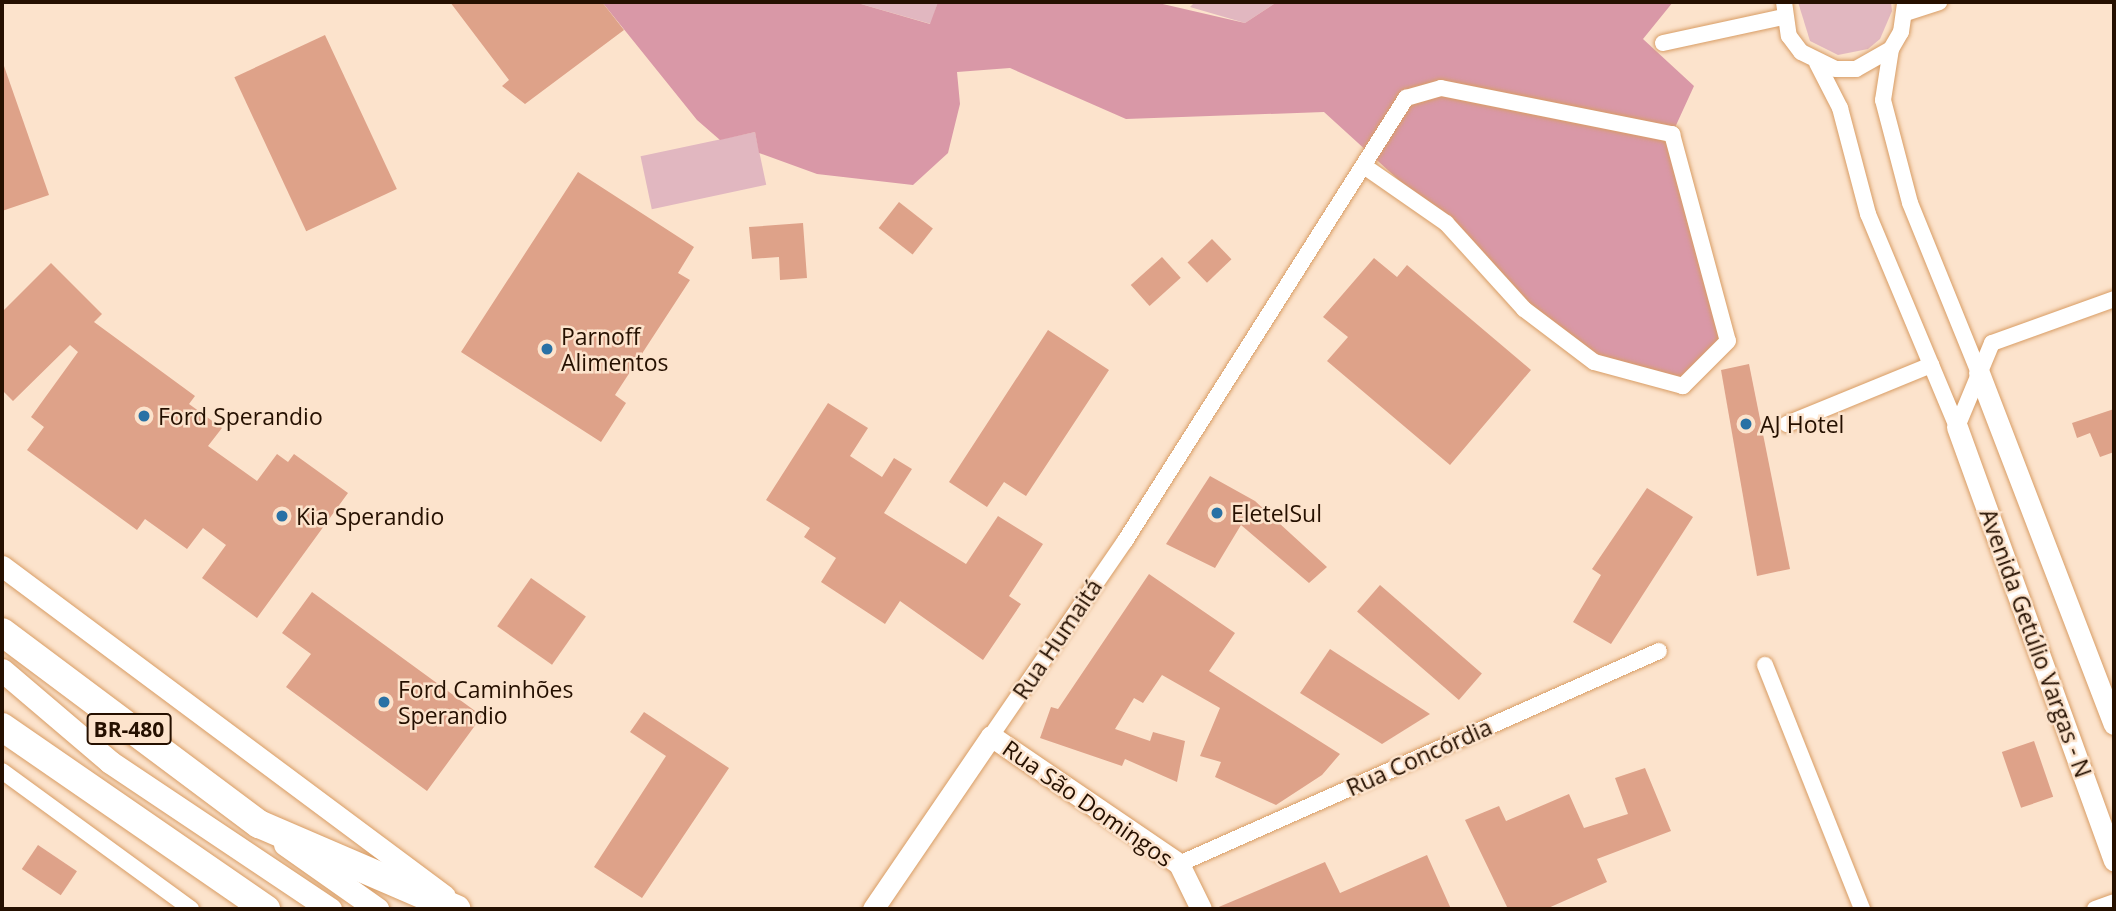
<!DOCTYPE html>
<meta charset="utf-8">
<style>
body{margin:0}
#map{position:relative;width:2116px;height:911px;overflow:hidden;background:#fce3cc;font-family:"Open Sans",sans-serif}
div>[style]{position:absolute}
.green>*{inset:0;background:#e1b7c0;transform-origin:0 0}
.forest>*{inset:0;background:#d998a7}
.building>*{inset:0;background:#dea289;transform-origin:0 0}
.roads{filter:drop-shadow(0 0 2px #d89d65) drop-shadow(0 0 2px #d89d65)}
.street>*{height:16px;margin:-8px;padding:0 8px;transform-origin:8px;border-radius:8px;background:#fff}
.secondary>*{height:21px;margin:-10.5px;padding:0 10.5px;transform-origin:10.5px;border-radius:10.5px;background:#fff}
.primary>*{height:23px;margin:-11.5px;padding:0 11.5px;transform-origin:11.5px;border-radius:11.5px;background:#fff}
.highway>*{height:28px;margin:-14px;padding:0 14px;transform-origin:14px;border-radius:14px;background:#fff}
.dots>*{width:19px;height:19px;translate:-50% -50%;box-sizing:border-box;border:4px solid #fce3cc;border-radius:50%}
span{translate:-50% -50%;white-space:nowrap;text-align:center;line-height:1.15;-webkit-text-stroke:5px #fce3cc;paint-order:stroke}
.shield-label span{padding:2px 5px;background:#fce3cc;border:2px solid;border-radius:5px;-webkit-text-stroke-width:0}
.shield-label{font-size:21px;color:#251000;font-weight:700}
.poi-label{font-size:23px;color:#251000}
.left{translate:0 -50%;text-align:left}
.street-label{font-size:23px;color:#251000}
.frame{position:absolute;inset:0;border:4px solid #251000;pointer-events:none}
</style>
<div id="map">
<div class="green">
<div style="clip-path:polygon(854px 2px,938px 2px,931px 24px)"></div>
<div style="clip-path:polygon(1195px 2px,1277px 2px,1245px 23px,1190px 7px)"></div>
<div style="clip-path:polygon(1798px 2px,1891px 2px,1892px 11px,1880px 39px,1868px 49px,1838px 55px,1810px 41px)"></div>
<div style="left:755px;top:132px;width:54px;height:117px;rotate:78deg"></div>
</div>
<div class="forest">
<div style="clip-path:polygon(602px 2px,854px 2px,930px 24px,938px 2px,1154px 2px,1245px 23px,1277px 2px,1673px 2px,1643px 39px,1694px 86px,1672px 134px,1728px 341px,1683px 386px,1594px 362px,1524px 309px,1446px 223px,1324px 112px,1126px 119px,1010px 68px,957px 72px,960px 104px,948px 153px,913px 185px,817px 174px,759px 153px,755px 132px,720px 140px,697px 120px)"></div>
</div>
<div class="building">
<div style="clip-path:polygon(450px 2px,602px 2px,624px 30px,525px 104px,502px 86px,509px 80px)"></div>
<div style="left:325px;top:35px;width:170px;height:100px;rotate:65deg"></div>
<div style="clip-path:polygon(4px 66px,49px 195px,2px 211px,2px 67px)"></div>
<div style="clip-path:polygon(578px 172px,694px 247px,678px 273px,690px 280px,615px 395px,626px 403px,601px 442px,461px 352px)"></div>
<div style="left:899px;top:202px;width:43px;height:33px;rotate:38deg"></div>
<div style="clip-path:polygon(803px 223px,807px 278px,780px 280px,779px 257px,752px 259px,749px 227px)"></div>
<div style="left:1212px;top:239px;width:28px;height:34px;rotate:46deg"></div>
<div style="left:1162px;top:257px;width:28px;height:42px;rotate:48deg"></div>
<div style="clip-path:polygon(1374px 258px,1397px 277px,1407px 265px,1531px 370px,1450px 465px,1327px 361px,1348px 337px,1323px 317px)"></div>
<div style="clip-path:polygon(51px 263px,102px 314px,94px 322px,195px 396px,189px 404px,222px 428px,208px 446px,257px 481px,277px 454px,288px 462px,294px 454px,348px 493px,257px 618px,202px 578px,226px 545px,203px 528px,187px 549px,145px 519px,137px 530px,27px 450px,44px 427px,31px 417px,78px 352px,70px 345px,13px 401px,2px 390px,2px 312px)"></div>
<div style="clip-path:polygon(1048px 330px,1109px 370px,1026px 496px,1004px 482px,987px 507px,949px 482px)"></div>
<div style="clip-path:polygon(1749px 364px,1790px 569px,1757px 576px,1721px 370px)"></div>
<div style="clip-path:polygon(828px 403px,868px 428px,850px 456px,882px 477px,894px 458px,912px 469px,884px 513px,966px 564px,998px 516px,1043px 544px,1009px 596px,1021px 604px,983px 660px,900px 601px,885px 624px,821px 582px,836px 558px,804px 537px,810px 528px,766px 500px)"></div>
<div style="clip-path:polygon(2114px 409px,2114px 452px,2100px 457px,2090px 433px,2077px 438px,2072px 423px)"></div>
<div style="clip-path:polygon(1210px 476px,1255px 501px,1327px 567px,1309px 583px,1241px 525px,1215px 568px,1166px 544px)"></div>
<div style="clip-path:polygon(1647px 488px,1693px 517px,1611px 644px,1573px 622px,1601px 575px,1592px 569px)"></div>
<div style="clip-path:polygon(1149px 574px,1235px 633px,1209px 671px,1340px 754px,1322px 775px,1276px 805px,1215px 777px,1221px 762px,1200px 756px,1220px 708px,1162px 675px,1143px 703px,1134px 698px,1115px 729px,1150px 741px,1153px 732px,1185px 741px,1177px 782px,1125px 759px,1122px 766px,1040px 738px,1051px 707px,1058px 709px)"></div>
<div style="left:531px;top:578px;width:67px;height:59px;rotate:35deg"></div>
<div style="left:1380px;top:585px;width:135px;height:35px;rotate:41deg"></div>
<div style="clip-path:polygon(312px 592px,482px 716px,427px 791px,286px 687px,311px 654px,282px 633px)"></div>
<div style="clip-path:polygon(1330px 649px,1430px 714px,1382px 744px,1300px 693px)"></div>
<div style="clip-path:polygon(644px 712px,729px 768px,642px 898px,594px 867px,666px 756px,630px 732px)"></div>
<div style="left:2034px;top:741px;width:59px;height:34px;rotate:71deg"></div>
<div style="clip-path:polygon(1645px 768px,1671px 831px,1597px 859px,1607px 882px,1546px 909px,1508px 909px,1465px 820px,1499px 806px,1506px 821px,1569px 794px,1584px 828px,1628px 814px,1615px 778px)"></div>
<div style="left:38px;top:845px;width:47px;height:29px;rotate:34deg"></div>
<div style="clip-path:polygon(1427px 855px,1451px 909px,1214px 909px,1325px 862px,1340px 893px)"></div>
</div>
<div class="roads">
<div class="street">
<div style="left:1784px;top:2px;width:34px;rotate:82deg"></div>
<div style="left:1789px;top:36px;width:20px;rotate:53deg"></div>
<div style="left:1801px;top:52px;width:39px;rotate:26deg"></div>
<div style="left:1836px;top:69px;width:20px"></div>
<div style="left:1856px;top:69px;width:40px;rotate:-29.7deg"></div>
<div style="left:1891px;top:49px;width:20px;rotate:-60deg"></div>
<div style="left:1901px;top:32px;width:30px;rotate:-82deg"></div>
<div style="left:1906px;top:13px;width:35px;rotate:-18deg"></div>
<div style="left:1663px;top:43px;width:123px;rotate:-12.2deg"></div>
<div style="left:1891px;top:49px;width:52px;rotate:98.9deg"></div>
<div style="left:1883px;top:100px;width:106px;rotate:75.3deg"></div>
<div style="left:1910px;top:203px;width:183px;rotate:67.9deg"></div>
<div style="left:1817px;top:63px;width:51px;rotate:62.9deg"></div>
<div style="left:1840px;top:108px;width:110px;rotate:75.2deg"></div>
<div style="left:1868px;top:214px;width:231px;rotate:67.3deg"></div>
<div style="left:1787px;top:424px;width:156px;rotate:-22.3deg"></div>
<div style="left:1957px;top:427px;width:91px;rotate:-67.4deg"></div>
<div style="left:1992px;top:343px;width:130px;rotate:-19.8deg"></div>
<div style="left:1765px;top:665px;width:263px;rotate:68.3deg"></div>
<div style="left:991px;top:736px;width:237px;rotate:-55.5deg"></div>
<div style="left:1125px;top:541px;width:525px;rotate:-57.61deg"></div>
<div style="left:1406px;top:98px;width:36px;rotate:-16deg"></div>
<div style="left:1441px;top:88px;width:236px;rotate:11.3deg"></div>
<div style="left:1672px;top:134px;width:214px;rotate:74.9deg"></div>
<div style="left:1728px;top:341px;width:64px;rotate:135deg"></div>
<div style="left:1683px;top:386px;width:92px;rotate:-164.9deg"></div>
<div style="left:1594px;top:362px;width:88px;rotate:-142.9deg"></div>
<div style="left:1524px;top:309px;width:116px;rotate:-132.2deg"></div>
<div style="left:1446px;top:223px;width:100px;rotate:-145.2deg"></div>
<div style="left:2px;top:771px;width:234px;rotate:36.1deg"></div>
<div style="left:1179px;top:864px;width:525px;rotate:-23.93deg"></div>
<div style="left:2095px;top:909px;width:20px;rotate:-20deg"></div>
</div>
<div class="secondary">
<div style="left:1979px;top:373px;width:376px;rotate:69deg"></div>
<div style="left:1957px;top:427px;width:461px;rotate:70.1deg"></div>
<div style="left:2px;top:566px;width:552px;rotate:36.68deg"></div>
<div style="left:873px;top:909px;width:209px;rotate:-55.7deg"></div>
<div style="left:991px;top:736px;width:227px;rotate:34.2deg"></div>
<div style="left:1179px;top:864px;width:50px;rotate:63.9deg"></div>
</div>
<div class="primary">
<div style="left:2px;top:670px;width:142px;rotate:40.4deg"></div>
<div style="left:110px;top:762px;width:265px;rotate:33.8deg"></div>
<div style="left:285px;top:844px;width:113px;rotate:35.2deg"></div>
</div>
<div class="highway">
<div style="left:2px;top:632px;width:321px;rotate:36.8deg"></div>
<div style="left:259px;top:824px;width:215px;rotate:23.3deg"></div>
<div style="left:2px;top:727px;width:321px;rotate:34.6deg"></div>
</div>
</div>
<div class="dots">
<div style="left:547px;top:349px;background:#2971a5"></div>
<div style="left:144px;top:416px;background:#2971a5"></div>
<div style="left:1746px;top:424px;background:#2971a5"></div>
<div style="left:1217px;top:513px;background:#2971a5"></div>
<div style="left:282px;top:516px;background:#2971a5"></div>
<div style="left:384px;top:702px;background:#2971a5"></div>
</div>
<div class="shield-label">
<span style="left:129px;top:729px">BR-480</span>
</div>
<div class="poi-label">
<span class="left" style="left:561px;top:349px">Parnoff<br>Alimentos</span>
<span class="left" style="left:158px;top:416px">Ford Sperandio</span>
<span class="left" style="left:1760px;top:424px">AJ Hotel</span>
<span class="left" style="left:1231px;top:513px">EletelSul</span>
<span class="left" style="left:296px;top:516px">Kia Sperandio</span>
<span class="left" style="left:398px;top:702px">Ford Caminhões<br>Sperandio</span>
</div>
<div class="street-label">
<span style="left:1057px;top:639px;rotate:-56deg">Rua Humaitá</span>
<span style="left:2036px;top:643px;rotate:70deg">Avenida Getúlio Vargas - N</span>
<span style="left:1419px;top:757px;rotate:-24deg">Rua Concórdia</span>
<span style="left:1088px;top:803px;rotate:35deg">Rua São Domingos</span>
</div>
<div class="frame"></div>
</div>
